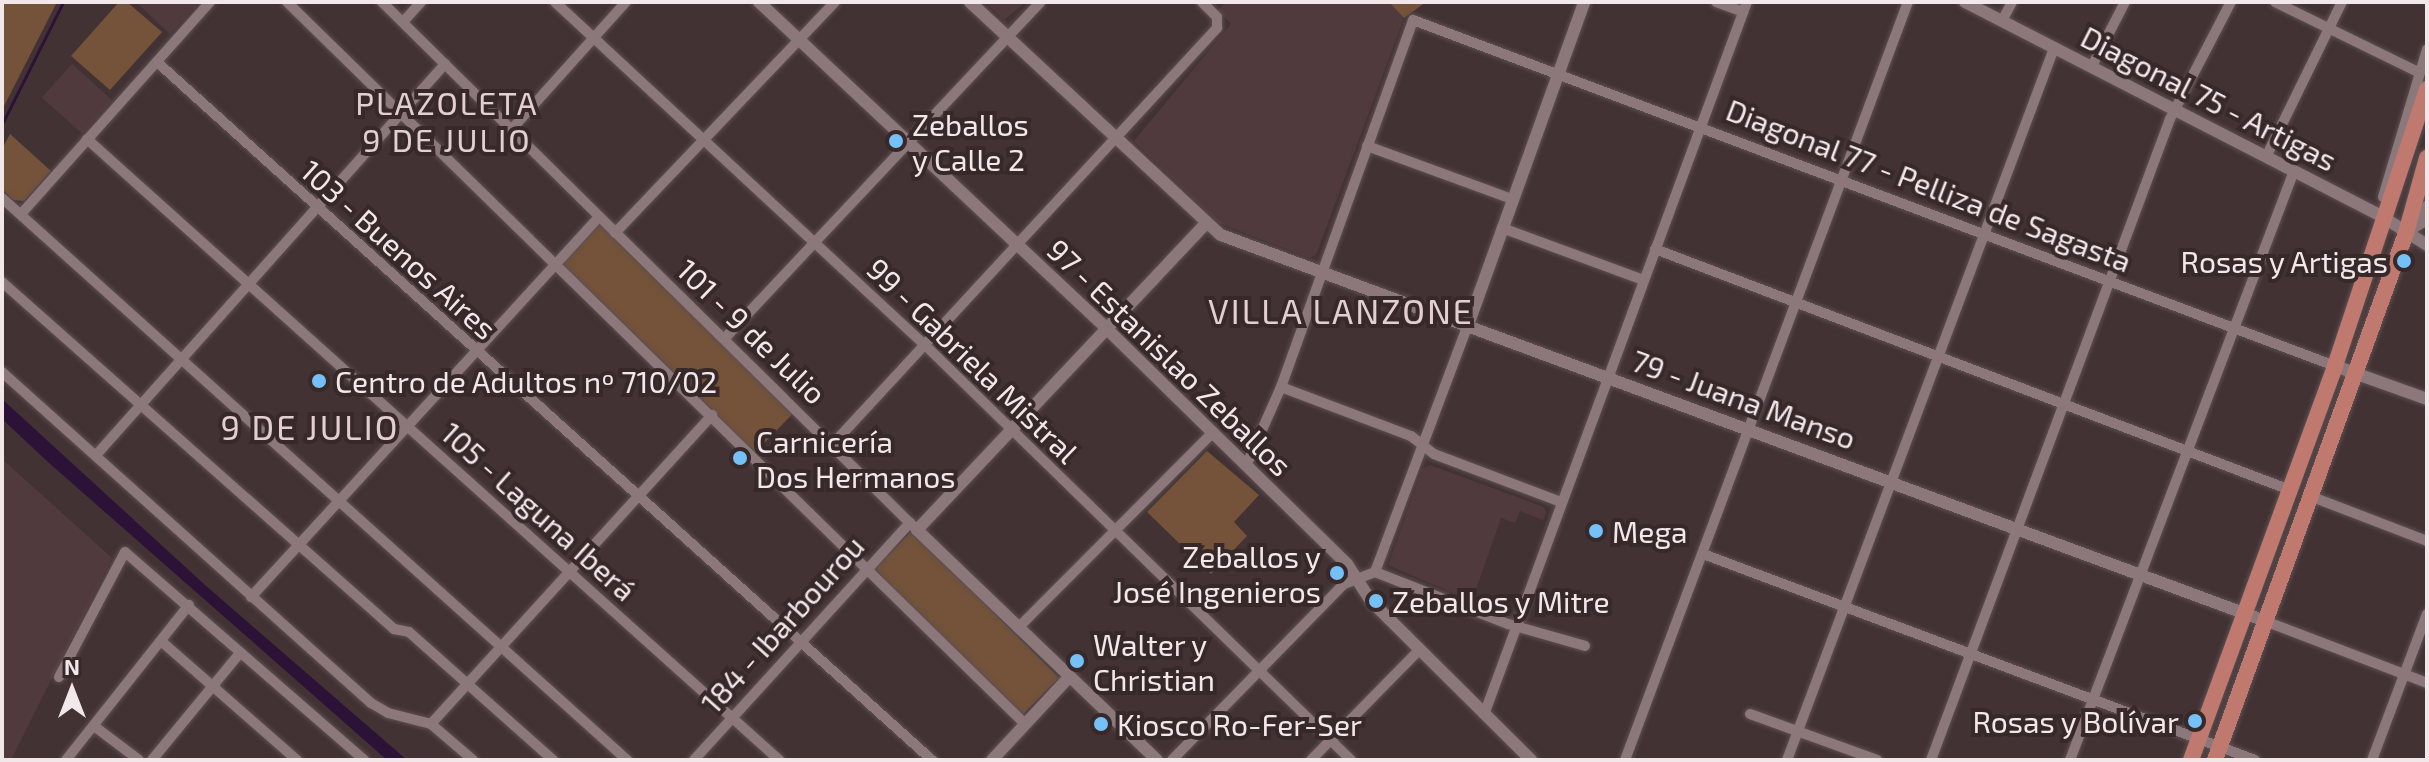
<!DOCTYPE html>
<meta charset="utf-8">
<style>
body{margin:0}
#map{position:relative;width:2429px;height:762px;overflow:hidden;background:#423234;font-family:"Exo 2",sans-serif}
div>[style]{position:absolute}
.built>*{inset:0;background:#513a3e;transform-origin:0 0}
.green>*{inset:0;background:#74533a;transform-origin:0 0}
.water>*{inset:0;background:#2d1237}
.stream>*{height:3px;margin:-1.5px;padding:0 1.5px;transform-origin:1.5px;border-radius:1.5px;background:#2d1237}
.roads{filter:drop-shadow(0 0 2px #5d4f51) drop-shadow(0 0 2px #5d4f51)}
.minor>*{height:10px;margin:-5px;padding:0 5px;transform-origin:5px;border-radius:5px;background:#8c787b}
.tertiary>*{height:12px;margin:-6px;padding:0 6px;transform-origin:6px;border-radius:6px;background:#8c787b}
.primary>*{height:16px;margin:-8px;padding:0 8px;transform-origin:8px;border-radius:8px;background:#bf796e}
.dots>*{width:22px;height:22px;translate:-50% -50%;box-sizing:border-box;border:4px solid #37282a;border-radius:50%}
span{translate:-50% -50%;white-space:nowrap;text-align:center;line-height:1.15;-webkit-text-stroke:8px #37282a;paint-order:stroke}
.street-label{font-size:30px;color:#f2e7e9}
.poi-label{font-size:30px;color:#f2e7e9}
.left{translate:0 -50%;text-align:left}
.right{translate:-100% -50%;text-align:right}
.neighbourhood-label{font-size:32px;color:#e3ced1;letter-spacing:2px}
.quarter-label{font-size:34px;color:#e3ced1;letter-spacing:2px}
.frame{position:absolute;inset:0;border:4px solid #f2e7e9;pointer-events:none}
.north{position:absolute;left:32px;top:650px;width:80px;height:80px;-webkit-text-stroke:6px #37282a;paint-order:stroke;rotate:0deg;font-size:22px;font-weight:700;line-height:32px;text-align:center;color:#f2e7e9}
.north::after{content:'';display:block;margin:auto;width:28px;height:36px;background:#f2e7e9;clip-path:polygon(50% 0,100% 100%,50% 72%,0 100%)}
</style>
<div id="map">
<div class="built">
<div style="clip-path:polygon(136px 2px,199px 2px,170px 34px)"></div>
<div style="clip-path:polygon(985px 2px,1026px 2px,1004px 20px)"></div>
<div style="clip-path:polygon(1226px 2px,1389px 2px,1404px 18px,1316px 255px,1310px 258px,1219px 223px,1134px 141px,1231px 24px,1218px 10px)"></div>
<div style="left:72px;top:64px;width:54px;height:45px;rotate:42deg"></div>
<div style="clip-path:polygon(2px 459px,112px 558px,11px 760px,2px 760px)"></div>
<div style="clip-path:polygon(1430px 465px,1544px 507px,1546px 512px,1543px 520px,1520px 511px,1515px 523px,1501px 518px,1472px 601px,1388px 565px,1423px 468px)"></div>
</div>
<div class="green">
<div style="clip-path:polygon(2px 2px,57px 2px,2px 110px)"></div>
<div style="clip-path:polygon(119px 2px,127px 2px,162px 32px,110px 90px,71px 56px)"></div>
<div style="clip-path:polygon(1389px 2px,1426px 2px,1404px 18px)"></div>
<div style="clip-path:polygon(10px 134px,51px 171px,24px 201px,13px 200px,2px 189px,2px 149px)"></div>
<div style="left:599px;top:217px;width:276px;height:63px;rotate:44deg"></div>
<div style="clip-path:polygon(1207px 451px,1259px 495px,1234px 522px,1247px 536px,1211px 574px,1147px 512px)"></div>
<div style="left:912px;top:531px;width:208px;height:53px;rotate:45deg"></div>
</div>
<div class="water">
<div style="clip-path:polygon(2px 399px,205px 585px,407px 760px,387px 760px,48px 462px,2px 419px)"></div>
</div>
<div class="stream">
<div style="left:2px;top:124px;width:136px;rotate:-63.4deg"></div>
</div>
<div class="roads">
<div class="minor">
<div style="left:287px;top:2px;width:1032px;rotate:44.37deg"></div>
<div style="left:382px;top:2px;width:752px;rotate:44.62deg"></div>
<div style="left:555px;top:2px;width:506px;rotate:42.84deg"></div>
<div style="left:926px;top:346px;width:593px;rotate:44.25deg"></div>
<div style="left:1716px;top:2px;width:29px;rotate:20deg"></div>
<div style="left:2275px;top:2px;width:161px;rotate:26.1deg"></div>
<div style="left:2002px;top:21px;width:21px;rotate:-62deg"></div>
<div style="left:403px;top:22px;width:27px;rotate:-48deg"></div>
<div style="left:157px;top:62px;width:1043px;rotate:42.01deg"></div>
<div style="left:2092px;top:66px;width:72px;rotate:-62.7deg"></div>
<div style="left:511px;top:130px;width:172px;rotate:-48.1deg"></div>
<div style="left:87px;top:139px;width:930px;rotate:41.9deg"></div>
<div style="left:1367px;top:146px;width:154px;rotate:20.1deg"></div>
<div style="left:2266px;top:157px;width:173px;rotate:-63.9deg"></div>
<div style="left:2383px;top:197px;width:154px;rotate:-73.4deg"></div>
<div style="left:2px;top:198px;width:841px;rotate:41.96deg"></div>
<div style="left:21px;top:214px;width:284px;rotate:-48.3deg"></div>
<div style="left:1502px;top:228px;width:150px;rotate:20.2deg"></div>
<div style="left:615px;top:233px;width:319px;rotate:-46.4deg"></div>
<div style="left:2406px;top:233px;width:19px;rotate:-32deg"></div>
<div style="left:2422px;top:223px;width:18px;rotate:-74deg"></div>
<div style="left:1655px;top:249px;width:679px;rotate:20.78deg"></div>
<div style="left:2px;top:282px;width:524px;rotate:41.52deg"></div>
<div style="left:394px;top:629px;width:15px;rotate:11deg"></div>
<div style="left:409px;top:632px;width:193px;rotate:41.6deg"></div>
<div style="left:724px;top:339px;width:462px;rotate:-46.8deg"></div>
<div style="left:2px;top:372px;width:496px;rotate:41.9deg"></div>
<div style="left:371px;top:703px;width:20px;rotate:30deg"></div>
<div style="left:388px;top:713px;width:44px;rotate:14.3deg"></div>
<div style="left:431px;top:724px;width:55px;rotate:40.6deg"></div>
<div style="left:1281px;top:387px;width:139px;rotate:20.7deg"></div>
<div style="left:1411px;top:436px;width:29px;rotate:38deg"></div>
<div style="left:1434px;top:454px;width:136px;rotate:20.7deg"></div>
<div style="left:832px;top:445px;width:568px;rotate:-47.28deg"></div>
<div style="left:1217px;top:28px;width:11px;rotate:-90deg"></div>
<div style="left:1217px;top:17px;width:21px;rotate:-135deg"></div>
<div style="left:97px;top:454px;width:523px;rotate:-48.26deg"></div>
<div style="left:1246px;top:466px;width:86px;rotate:-66.1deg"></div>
<div style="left:1281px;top:387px;width:390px;rotate:-70.2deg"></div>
<div style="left:1413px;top:20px;width:985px;rotate:20.57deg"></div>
<div style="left:2310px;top:496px;width:125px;rotate:21deg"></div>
<div style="left:1703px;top:554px;width:589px;rotate:20.46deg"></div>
<div style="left:1375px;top:572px;width:264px;rotate:-69.4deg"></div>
<div style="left:1375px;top:572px;width:143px;rotate:21.4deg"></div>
<div style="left:1508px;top:624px;width:80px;rotate:15.9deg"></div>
<div style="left:251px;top:597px;width:515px;rotate:-47.52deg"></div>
<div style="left:2265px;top:621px;width:173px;rotate:20.9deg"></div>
<div style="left:1018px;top:628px;width:274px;rotate:-45.1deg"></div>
<div style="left:161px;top:641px;width:181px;rotate:41.2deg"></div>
<div style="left:59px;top:677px;width:141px;rotate:-62.2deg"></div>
<div style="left:125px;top:552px;width:317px;rotate:41deg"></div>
<div style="left:1485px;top:712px;width:757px;rotate:-69.75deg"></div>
<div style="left:1750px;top:714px;width:135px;rotate:19.9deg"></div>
<div style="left:431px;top:724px;width:418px;rotate:-47.7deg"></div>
<div style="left:94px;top:726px;width:56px;rotate:37.1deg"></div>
<div style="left:66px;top:760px;width:198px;rotate:-51.6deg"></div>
<div style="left:152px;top:760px;width:139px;rotate:-50.6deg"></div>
<div style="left:694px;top:760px;width:321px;rotate:-47.7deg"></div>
<div style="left:1172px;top:760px;width:246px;rotate:-45.7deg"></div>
<div style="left:1344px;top:584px;width:33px;rotate:-21deg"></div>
<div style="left:1311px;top:760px;width:154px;rotate:-45.5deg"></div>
<div style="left:1625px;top:760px;width:809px;rotate:-69.53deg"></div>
<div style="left:1787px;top:760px;width:760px;rotate:-69.44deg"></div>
<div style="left:1931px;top:760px;width:684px;rotate:-69.55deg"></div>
<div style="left:2170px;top:119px;width:132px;rotate:-62.5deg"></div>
<div style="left:2070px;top:760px;width:630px;rotate:-69.18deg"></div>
<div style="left:2372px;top:760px;width:156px;rotate:-69.4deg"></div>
</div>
<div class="tertiary">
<div style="left:759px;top:2px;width:479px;rotate:43.2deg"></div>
<div style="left:1108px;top:330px;width:334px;rotate:44.4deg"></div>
<div style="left:1347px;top:564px;width:44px;rotate:57deg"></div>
<div style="left:1371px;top:601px;width:226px;rotate:44.8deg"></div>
<div style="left:970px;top:2px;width:342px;rotate:42.9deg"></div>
<div style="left:1221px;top:235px;width:1113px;rotate:20.29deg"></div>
<div style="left:1965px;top:2px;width:464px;rotate:27.2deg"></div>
<div style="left:2378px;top:214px;width:58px;rotate:32.3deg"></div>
<div style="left:1468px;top:325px;width:343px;rotate:-70.2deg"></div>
<div style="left:2335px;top:366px;width:98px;rotate:19.7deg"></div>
<div style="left:992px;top:760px;width:113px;rotate:-47.1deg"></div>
<div style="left:1157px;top:760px;width:332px;rotate:-136.2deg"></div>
<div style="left:917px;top:530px;width:420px;rotate:-46.7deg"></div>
</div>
<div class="primary">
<div style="left:2191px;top:760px;width:419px;rotate:-69.9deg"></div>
<div style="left:2335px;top:366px;width:292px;rotate:-71.6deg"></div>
<div style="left:2215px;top:760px;width:561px;rotate:-70.08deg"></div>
<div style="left:2406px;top:233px;width:78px;rotate:-74.4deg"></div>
</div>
</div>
<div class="dots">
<div style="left:896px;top:141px;background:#75c0f6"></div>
<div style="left:2404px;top:261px;background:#75c0f6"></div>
<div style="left:319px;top:381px;background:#75c0f6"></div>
<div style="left:740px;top:458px;background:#75c0f6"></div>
<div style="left:1596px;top:531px;background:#75c0f6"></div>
<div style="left:1337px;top:573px;background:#75c0f6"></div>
<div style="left:1376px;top:601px;background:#75c0f6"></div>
<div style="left:1077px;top:661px;background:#75c0f6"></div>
<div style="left:2195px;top:721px;background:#75c0f6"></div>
<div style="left:1101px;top:724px;background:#75c0f6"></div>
</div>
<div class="street-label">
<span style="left:2209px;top:98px;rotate:27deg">Diagonal 75 - Artigas</span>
<span style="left:1929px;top:185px;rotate:21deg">Diagonal 77 - Pelliza de Sagasta</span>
<span style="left:399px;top:249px;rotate:42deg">103 - Buenos Aires</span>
<span style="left:752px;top:331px;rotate:44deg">101 - 9 de Julio</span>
<span style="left:1170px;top:357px;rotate:44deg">97 - Estanislao Zeballos</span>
<span style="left:973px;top:360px;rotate:44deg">99 - Gabriela Mistral</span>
<span style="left:1744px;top:399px;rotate:20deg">79 - Juana Manso</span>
<span style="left:539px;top:511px;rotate:42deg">105 - Laguna Iberá</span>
<span style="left:782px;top:624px;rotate:-48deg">184 - Ibarbourou</span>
</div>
<div class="poi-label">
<span class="left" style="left:912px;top:141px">Zeballos<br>y Calle 2</span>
<span class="right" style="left:2388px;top:261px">Rosas y Artigas</span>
<span class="left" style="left:335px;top:381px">Centro de Adultos nº 710/02</span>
<span class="left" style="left:756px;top:458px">Carnicería<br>Dos Hermanos</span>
<span class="left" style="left:1612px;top:531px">Mega</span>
<span class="right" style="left:1321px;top:573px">Zeballos y<br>José Ingenieros</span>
<span class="left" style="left:1392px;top:601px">Zeballos y Mitre</span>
<span class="left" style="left:1093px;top:661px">Walter y<br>Christian</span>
<span class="right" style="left:2179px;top:721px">Rosas y Bolívar</span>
<span class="left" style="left:1117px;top:724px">Kiosco Ro-Fer-Ser</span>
</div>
<div class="neighbourhood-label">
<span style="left:447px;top:121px">PLAZOLETA<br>9 DE JULIO</span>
</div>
<div class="quarter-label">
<span style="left:1341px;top:311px">VILLA LANZONE</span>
<span style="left:310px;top:427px">9 DE JULIO</span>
</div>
<div class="frame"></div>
<div class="north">N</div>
</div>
